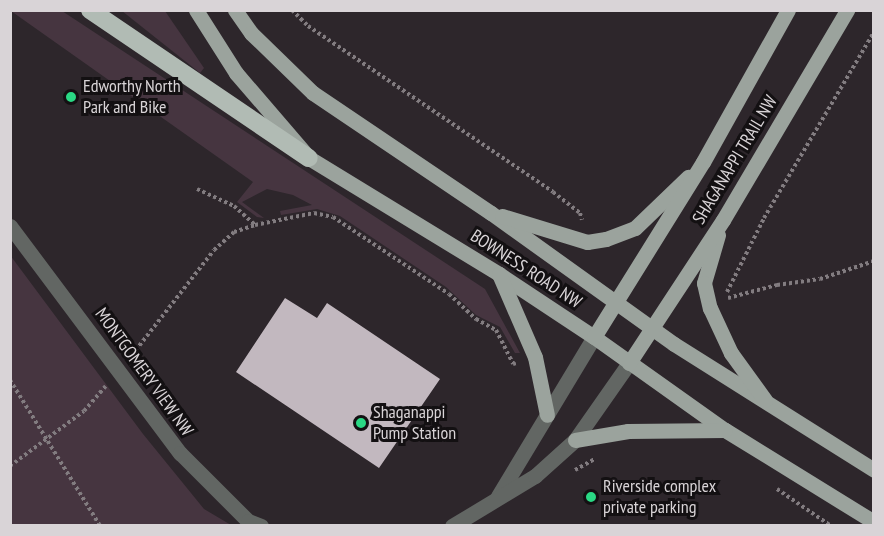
<!DOCTYPE html>
<style>
body{margin:0}
#map{position:relative;width:884px;height:536px;overflow:hidden;background:#2d262b;font-family:"PT Sans Narrow",sans-serif}
div>[style]{position:absolute}
.green>*{inset:0;background:#463540}
.building>*{inset:0;background:#c2b8bf}
.path>*{height:4px;margin-top:-2px;transform-origin:0;background:repeating-linear-gradient(90deg,#827c80 0 3px,transparent 0 6px)}
.minor>*{height:15px;margin:-7.5px;padding:0 7.5px;transform-origin:7.5px;border-radius:7.5px;background:#626663}
.major>*{height:15px;margin:-7.5px;padding:0 7.5px;transform-origin:7.5px;border-radius:7.5px;background:#9ba39d}
.highway>*{height:18px;margin:-9px;padding:0 9px;transform-origin:9px;border-radius:9px;background:#b1bbb4}
.dots>*{width:16px;height:16px;translate:-50% -50%;box-sizing:border-box;border:3px solid #131012;border-radius:50%}
span{translate:-50% -50%;white-space:nowrap;text-align:center;line-height:1.15;-webkit-text-stroke:6px #131012;paint-order:stroke}
.poi-label{font-size:18px;color:#d9d4d7}
.left{translate:0 -50%;text-align:left}
.street-label{font-size:18px;color:#d9d4d7}
.frame{position:absolute;inset:0;border:12px solid #d9d4d7;pointer-events:none}
</style>
<div id="map">
<div class="green">
<div style="clip-path:polygon(11px 11px,62px 11px,485px 289px,520px 353px,515px 353px,500px 327px,476px 315px,446px 287px,340px 216px,317px 209px,281px 215px,280px 211px,312px 205px,293px 195px,267px 189px,242px 202px,264px 218px,257px 217px,237px 202px,253px 182px)"></div>
<div style="clip-path:polygon(122px 11px,165px 11px,204px 68px,200px 73px)"></div>
<div style="clip-path:polygon(10px 255px,143px 434px,204px 509px,231px 525px,11px 525px)"></div>
</div>
<div class="building">
<div style="clip-path:polygon(285px 298px,317px 318px,327px 303px,440px 379px,379px 468px,236px 372px)"></div>
</div>
<div class="path">
<div style="left:292px;top:10px;width:23px;rotate:45deg"></div>
<div style="left:308px;top:26px;width:296px;rotate:34.1deg"></div>
<div style="left:553px;top:192px;width:34px;rotate:38deg"></div>
<div style="left:580px;top:213px;width:7px;rotate:74deg"></div>
<div style="left:197px;top:189px;width:41px;rotate:24.7deg"></div>
<div style="left:234px;top:206px;width:28px;rotate:42deg"></div>
<div style="left:727px;top:292px;width:83px;rotate:-63.4deg"></div>
<div style="left:764px;top:218px;width:216px;rotate:-59.4deg"></div>
<div style="left:728px;top:298px;width:51px;rotate:-14.9deg"></div>
<div style="left:777px;top:285px;width:43px;rotate:-7.9deg"></div>
<div style="left:820px;top:279px;width:57px;rotate:-18.4deg"></div>
<div style="left:132px;top:355px;width:133px;rotate:-52deg"></div>
<div style="left:214px;top:250px;width:27px;rotate:-42deg"></div>
<div style="left:234px;top:232px;width:22px;rotate:-18deg"></div>
<div style="left:255px;top:225px;width:60px;rotate:-11.5deg"></div>
<div style="left:314px;top:213px;width:19px;rotate:12deg"></div>
<div style="left:333px;top:217px;width:139px;rotate:33.6deg"></div>
<div style="left:449px;top:294px;width:37px;rotate:43deg"></div>
<div style="left:476px;top:319px;width:23px;rotate:29deg"></div>
<div style="left:496px;top:330px;width:38px;rotate:63deg"></div>
<div style="left:513px;top:364px;width:3px;rotate:-18deg"></div>
<div style="left:10px;top:380px;width:172px;rotate:58.3deg"></div>
<div style="left:10px;top:466px;width:92px;rotate:-36.6deg"></div>
<div style="left:84px;top:411px;width:33px;rotate:-49deg"></div>
<div style="left:575px;top:470px;width:23px;rotate:-29deg"></div>
<div style="left:777px;top:489px;width:65px;rotate:34.4deg"></div>
</div>
<div class="minor">
<div style="left:10px;top:226px;width:284px;rotate:53.2deg"></div>
<div style="left:180px;top:453px;width:96px;rotate:45deg"></div>
<div style="left:248px;top:521px;width:14px;rotate:21deg"></div>
<div style="left:498px;top:496px;width:186px;rotate:-58.9deg"></div>
<div style="left:452px;top:526px;width:97px;rotate:-31.1deg"></div>
<div style="left:535px;top:476px;width:54px;rotate:-42deg"></div>
<div style="left:575px;top:440px;width:94px;rotate:-55deg"></div>
</div>
<div class="major">
<div style="left:196px;top:10px;width:75px;rotate:57.6deg"></div>
<div style="left:236px;top:73px;width:112px;rotate:49.3deg"></div>
<div style="left:309px;top:158px;width:223px;rotate:31.4deg"></div>
<div style="left:499px;top:274px;width:114px;rotate:33.6deg"></div>
<div style="left:594px;top:337px;width:161px;rotate:35.4deg"></div>
<div style="left:725px;top:430px;width:175px;rotate:31.7deg"></div>
<div style="left:235px;top:10px;width:28px;rotate:55deg"></div>
<div style="left:251px;top:33px;width:86px;rotate:44.1deg"></div>
<div style="left:313px;top:93px;width:215px;rotate:34deg"></div>
<div style="left:491px;top:213px;width:225px;rotate:35.6deg"></div>
<div style="left:674px;top:344px;width:236px;rotate:32.2deg"></div>
<div style="left:502px;top:216px;width:89px;rotate:17deg"></div>
<div style="left:587px;top:242px;width:19px;rotate:-9deg"></div>
<div style="left:606px;top:239px;width:31px;rotate:-21deg"></div>
<div style="left:635px;top:228px;width:74px;rotate:-43.9deg"></div>
<div style="left:718px;top:235px;width:50px;rotate:106.3deg"></div>
<div style="left:704px;top:283px;width:26px;rotate:77deg"></div>
<div style="left:710px;top:308px;width:50px;rotate:65deg"></div>
<div style="left:731px;top:353px;width:58px;rotate:54.1deg"></div>
<div style="left:499px;top:274px;width:90px;rotate:66.6deg"></div>
<div style="left:535px;top:357px;width:59px;rotate:78.3deg"></div>
<div style="left:594px;top:337px;width:206px;rotate:-58.1deg"></div>
<div style="left:703px;top:162px;width:174px;rotate:-60.8deg"></div>
<div style="left:629px;top:363px;width:171px;rotate:-56.7deg"></div>
<div style="left:723px;top:220px;width:244px;rotate:-59.4deg"></div>
<div style="left:575px;top:440px;width:54px;rotate:-9.6deg"></div>
<div style="left:628px;top:431px;width:97px;rotate:-0.6deg"></div>
</div>
<div class="highway">
<div style="left:90px;top:10px;width:264px;rotate:34.1deg"></div>
</div>
<div class="dots">
<div style="left:71px;top:97px;background:#2ad884"></div>
<div style="left:361px;top:423px;background:#2ad884"></div>
<div style="left:591px;top:497px;background:#2ad884"></div>
</div>
<div class="poi-label">
<span class="left" style="left:83px;top:97px">Edworthy North<br>Park and Bike</span>
<span class="left" style="left:373px;top:423px">Shaganappi<br>Pump Station</span>
<span class="left" style="left:603px;top:497px">Riverside complex<br>private parking</span>
</div>
<div class="street-label">
<span style="left:735px;top:160px;rotate:-59deg">SHAGANAPPI TRAIL NW</span>
<span style="left:526px;top:269px;rotate:33deg">BOWNESS ROAD NW</span>
<span style="left:144px;top:372px;rotate:54deg">MONTGOMERY VIEW NW</span>
</div>
<div class="frame"></div>
</div>
